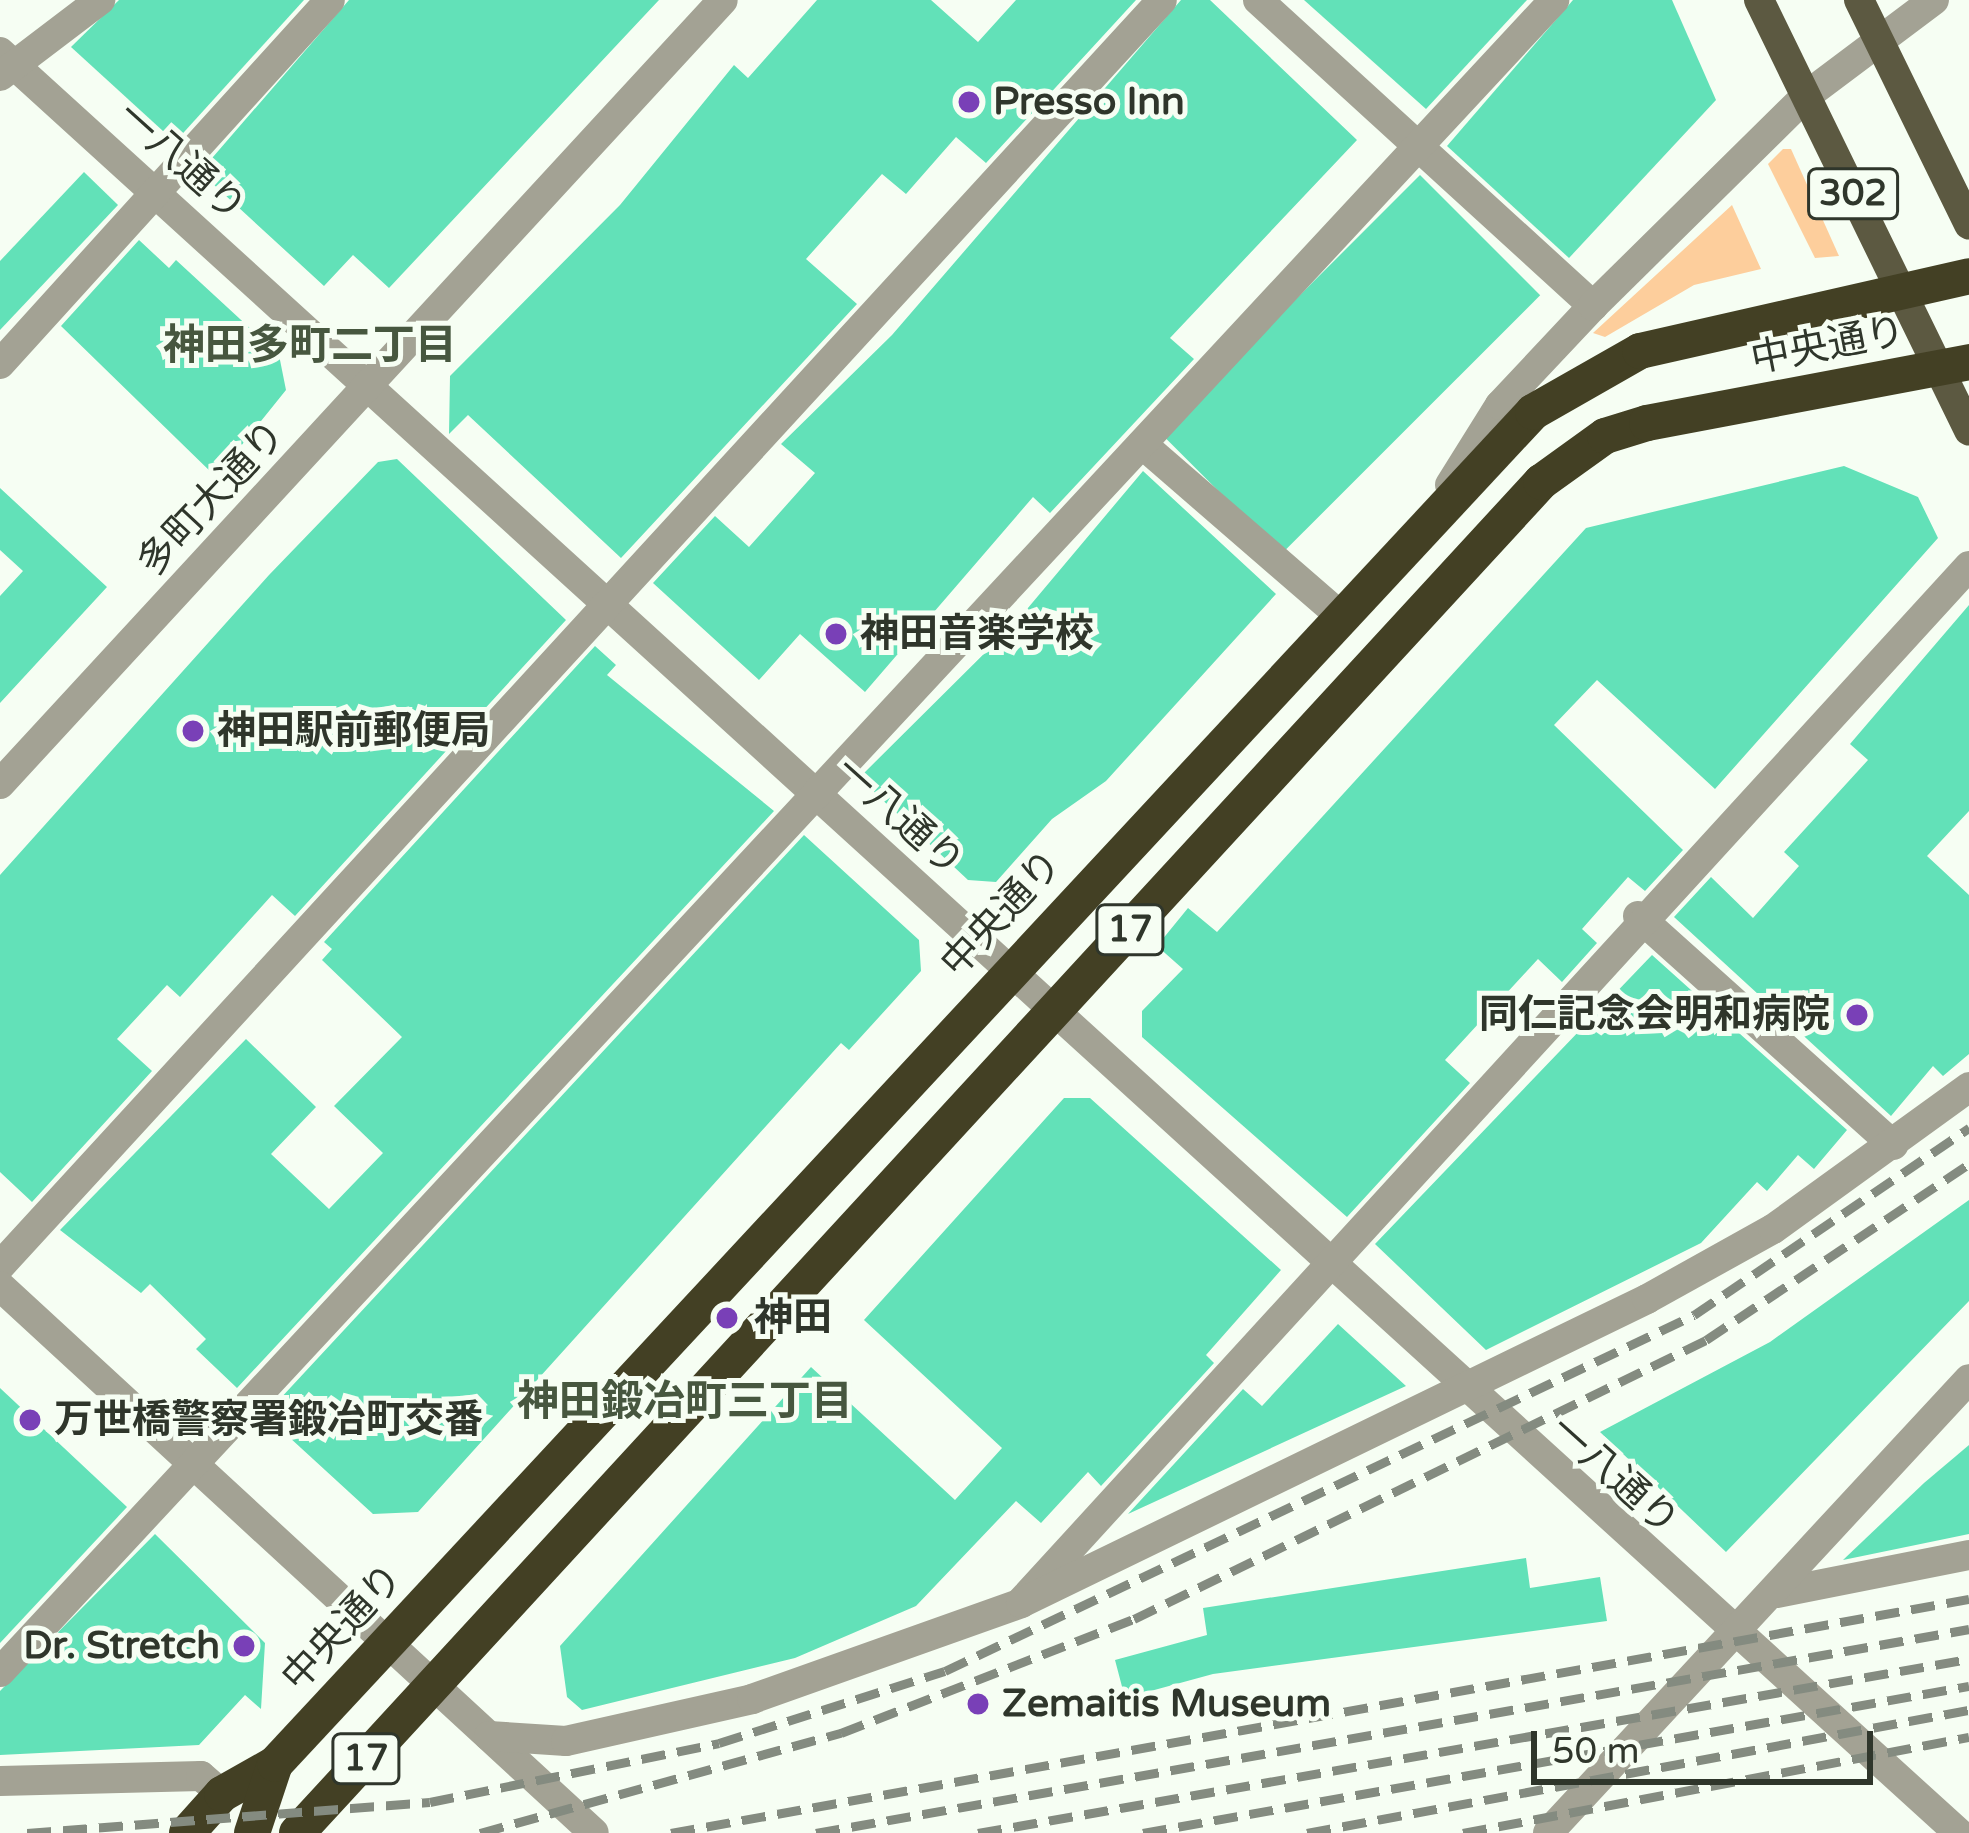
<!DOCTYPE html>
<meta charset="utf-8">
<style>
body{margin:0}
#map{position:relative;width:1969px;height:1833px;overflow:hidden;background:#f6fef3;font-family:"Varela Round","Noto Sans JP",sans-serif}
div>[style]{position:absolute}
.green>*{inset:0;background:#fdce9c}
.building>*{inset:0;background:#62e1b8;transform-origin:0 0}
.minor>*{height:30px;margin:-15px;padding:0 15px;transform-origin:15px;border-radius:15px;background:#a3a294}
.major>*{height:30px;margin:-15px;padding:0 15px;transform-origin:15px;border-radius:15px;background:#5c5941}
.highway>*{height:36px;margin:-18px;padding:0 18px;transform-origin:18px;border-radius:18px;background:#434024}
.rail>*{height:9px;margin-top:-4.5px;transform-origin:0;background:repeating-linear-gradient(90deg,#848b80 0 24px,transparent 0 36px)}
.dots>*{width:33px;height:33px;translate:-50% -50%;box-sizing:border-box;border:6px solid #f6fef3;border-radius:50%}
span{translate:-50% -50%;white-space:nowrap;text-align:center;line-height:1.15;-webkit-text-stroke:10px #f6fef3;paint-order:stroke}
.shield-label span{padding:3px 9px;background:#f6fef3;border:3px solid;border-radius:9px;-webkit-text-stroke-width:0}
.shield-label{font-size:36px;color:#2f362b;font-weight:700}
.poi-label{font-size:39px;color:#2f362b;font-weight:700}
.left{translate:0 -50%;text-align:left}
.right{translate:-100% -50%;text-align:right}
.street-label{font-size:39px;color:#2f362b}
.neighbourhood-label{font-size:42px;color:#47573f;font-weight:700}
.scale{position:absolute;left:1531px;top:1731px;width:342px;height:54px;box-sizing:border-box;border:6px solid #2f362b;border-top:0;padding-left:15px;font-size:36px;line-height:42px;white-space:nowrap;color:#2f362b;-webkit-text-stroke:9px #f6fef3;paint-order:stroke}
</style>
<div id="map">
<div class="green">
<div style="clip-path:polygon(1783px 149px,1791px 149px,1839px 256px,1815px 258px,1768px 164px)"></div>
<div style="clip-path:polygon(1732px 205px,1761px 269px,1694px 285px,1605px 337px,1593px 333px)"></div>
</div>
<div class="building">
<div style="clip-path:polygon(119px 0,304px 0,175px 142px,71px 47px)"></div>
<div style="clip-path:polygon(349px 0,659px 0,389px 288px,353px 255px,324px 286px,200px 172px)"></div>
<div style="clip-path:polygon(817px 0,931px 0,978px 42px,1016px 0,1136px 0,986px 163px,956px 137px,906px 194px,882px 174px,806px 259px,857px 304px,621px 558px,468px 415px,449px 434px,450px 376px,620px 205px,734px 65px,748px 78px)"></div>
<div style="clip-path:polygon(1181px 0,1210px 0,1357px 140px,1170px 338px,1194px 359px,1050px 513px,1033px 497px,865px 692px,800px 634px,759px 680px,653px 583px,715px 516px,749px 547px,815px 473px,781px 444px,892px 335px)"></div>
<div style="clip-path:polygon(1304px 0,1527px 0,1426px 109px)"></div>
<div style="clip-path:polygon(1573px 0,1672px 0,1716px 100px,1569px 258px,1447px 146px)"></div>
<div style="clip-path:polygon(84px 172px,118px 205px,0 330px,0 261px)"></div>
<div style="left:1420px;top:175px;width:170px;height:366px;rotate:45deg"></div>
<div style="clip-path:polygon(139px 240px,169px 268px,176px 260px,279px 355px,286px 390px,216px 477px,61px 326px)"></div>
<div style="clip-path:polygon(397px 459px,566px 620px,295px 916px,272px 895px,180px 997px,167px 985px,117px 1039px,152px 1071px,32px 1202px,0 1172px,0 875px,269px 575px,378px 462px)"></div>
<div style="clip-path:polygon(1844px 466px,1918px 497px,1938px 538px,1715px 789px,1597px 680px,1554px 725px,1683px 850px,1645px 891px,1628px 877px,1582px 929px,1597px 943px,1562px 982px,1538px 959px,1445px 1060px,1470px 1083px,1347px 1217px,1142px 1037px,1142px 1011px,1183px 969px,1157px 946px,1188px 908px,1217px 932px,1586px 528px)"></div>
<div style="clip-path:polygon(1143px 471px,1276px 594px,1106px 781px,1052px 819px,996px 882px,968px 880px,859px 778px,1017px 621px)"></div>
<div style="clip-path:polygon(0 488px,107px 587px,0 703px,0 596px,23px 571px,0 550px)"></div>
<div style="clip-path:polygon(1969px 605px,1969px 811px,1927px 856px,1969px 895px,1969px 1054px,1943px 1076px,1933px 1066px,1891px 1116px,1674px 917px,1711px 877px,1753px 918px,1799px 866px,1784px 852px,1868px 760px,1850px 744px)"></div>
<div style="clip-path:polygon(595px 646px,616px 665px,607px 675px,774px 811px,237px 1388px,196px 1349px,206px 1339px,150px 1284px,141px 1293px,60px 1230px,246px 1039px,316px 1107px,271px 1154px,329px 1209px,383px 1153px,334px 1106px,402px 1037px,322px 960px,332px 949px,324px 942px)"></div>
<div style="clip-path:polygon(804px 835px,919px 940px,921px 971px,849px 1050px,841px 1043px,418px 1512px,373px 1514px,265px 1415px)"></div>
<div style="clip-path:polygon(1652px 955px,1847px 1130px,1814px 1169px,1798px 1155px,1767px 1191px,1757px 1182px,1701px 1243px,1486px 1350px,1375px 1244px)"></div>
<div style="clip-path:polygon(1064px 1098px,1090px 1098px,1281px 1270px,1206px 1355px,1214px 1363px,1101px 1486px,1088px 1472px,1041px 1523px,1016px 1501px,916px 1606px,795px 1658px,582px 1710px,567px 1697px,560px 1646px,811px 1367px,955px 1500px,1002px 1448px,864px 1320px)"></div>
<div style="clip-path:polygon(1969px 1200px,1969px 1301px,1726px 1552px,1600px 1432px,1770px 1342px)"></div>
<div style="clip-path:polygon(1338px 1324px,1406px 1386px,1128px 1514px,1243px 1389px,1262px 1406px)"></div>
<div style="clip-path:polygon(0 1388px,127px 1507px,0 1643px)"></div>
<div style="clip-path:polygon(1969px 1445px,1969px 1534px,1843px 1560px,1924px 1483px)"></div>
<div style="clip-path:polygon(155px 1534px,265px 1643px,261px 1709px,245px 1695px,199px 1745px,0 1755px,0 1691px)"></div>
<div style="clip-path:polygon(1526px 1558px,1530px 1588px,1600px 1577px,1607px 1621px,1213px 1674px,1125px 1698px,1115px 1660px,1207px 1635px,1203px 1608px)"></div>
</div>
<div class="minor">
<div style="left:1258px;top:0;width:454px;rotate:42.4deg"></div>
<div style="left:0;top:52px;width:2648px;rotate:42.28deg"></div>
<div style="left:0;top:76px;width:126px;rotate:-37.2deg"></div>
<div style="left:0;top:364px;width:491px;rotate:-47.8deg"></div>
<div style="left:1142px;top:444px;width:257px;rotate:40.9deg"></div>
<div style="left:1450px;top:485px;width:94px;rotate:-58deg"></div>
<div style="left:1500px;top:405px;width:136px;rotate:-46.8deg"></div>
<div style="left:1593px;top:306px;width:299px;rotate:-44.6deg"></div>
<div style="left:1806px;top:96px;width:160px;rotate:-36.9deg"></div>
<div style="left:0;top:784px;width:1066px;rotate:-47.32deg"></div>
<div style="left:1638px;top:916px;width:343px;rotate:41.9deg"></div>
<div style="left:0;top:1266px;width:1718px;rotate:-47.45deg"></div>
<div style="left:0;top:1286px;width:807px;rotate:42.64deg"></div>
<div style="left:1777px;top:1593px;width:196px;rotate:-11.2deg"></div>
<div style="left:1022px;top:1601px;width:1403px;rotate:-47.54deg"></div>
<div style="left:0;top:1672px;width:2283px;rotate:-47.09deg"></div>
<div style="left:489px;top:1736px;width:77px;rotate:3.7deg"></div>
<div style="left:566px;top:1741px;width:191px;rotate:-12.7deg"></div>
<div style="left:752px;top:1699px;width:286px;rotate:-19.6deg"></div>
<div style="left:1021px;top:1603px;width:696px;rotate:-25.9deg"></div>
<div style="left:1647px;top:1299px;width:144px;rotate:-29.1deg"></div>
<div style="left:1773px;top:1229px;width:242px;rotate:-35.9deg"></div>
<div style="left:0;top:1781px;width:201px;rotate:-1.4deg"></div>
<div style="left:201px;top:1776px;width:28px;rotate:41deg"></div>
<div style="left:1548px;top:1833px;width:619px;rotate:-47.16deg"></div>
</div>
<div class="major">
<div style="left:1759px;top:0;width:479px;rotate:64deg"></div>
<div style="left:1859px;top:0;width:250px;rotate:63.9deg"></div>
</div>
<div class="highway">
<div style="left:187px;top:1833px;width:52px;rotate:-48.1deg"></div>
<div style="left:222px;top:1794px;width:61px;rotate:-29.5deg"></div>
<div style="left:252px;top:1833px;width:73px;rotate:-71.6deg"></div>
<div style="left:275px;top:1764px;width:1847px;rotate:-47.06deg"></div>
<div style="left:1533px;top:412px;width:123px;rotate:-29.7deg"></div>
<div style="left:1640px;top:351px;width:337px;rotate:-12.8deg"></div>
<div style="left:297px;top:1833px;width:1837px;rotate:-47.36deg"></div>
<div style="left:1541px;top:482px;width:79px;rotate:-35.7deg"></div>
<div style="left:1605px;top:436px;width:44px;rotate:-17.2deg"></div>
<div style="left:1647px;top:423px;width:328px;rotate:-10.7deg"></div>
</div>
<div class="rail">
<div style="left:27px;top:1833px;width:404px;rotate:-4.4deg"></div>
<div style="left:430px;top:1802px;width:295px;rotate:-11.5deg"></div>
<div style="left:719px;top:1743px;width:237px;rotate:-17.7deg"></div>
<div style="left:945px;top:1671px;width:829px;rotate:-25.42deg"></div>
<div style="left:1694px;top:1315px;width:333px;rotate:-34.2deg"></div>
<div style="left:480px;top:1833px;width:375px;rotate:-15.5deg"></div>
<div style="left:841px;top:1733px;width:314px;rotate:-21.3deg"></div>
<div style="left:1134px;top:1619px;width:636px;rotate:-26deg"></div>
<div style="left:1706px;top:1340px;width:316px;rotate:-33.8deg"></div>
<div style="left:671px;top:1833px;width:1319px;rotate:-10.22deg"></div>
<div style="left:816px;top:1833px;width:1171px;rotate:-10.03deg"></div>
<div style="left:978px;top:1833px;width:1006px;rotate:-9.96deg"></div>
<div style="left:1143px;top:1833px;width:839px;rotate:-10.09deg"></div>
<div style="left:1307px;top:1833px;width:673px;rotate:-10.53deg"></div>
<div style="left:1463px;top:1833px;width:515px;rotate:-10.74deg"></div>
</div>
<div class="dots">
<div style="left:969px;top:102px;background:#7940b7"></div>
<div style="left:836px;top:634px;background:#7940b7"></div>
<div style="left:193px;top:731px;background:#7940b7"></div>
<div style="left:1857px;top:1015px;background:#7940b7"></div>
<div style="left:727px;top:1318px;background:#7940b7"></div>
<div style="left:30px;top:1420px;background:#7940b7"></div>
<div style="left:244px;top:1646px;background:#7940b7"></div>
<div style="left:978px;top:1704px;background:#7940b7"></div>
</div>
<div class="shield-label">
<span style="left:1853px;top:194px">302</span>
<span style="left:1130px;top:930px">17</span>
<span style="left:366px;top:1759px">17</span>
</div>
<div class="poi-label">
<span class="left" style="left:993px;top:102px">Presso Inn</span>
<span class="left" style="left:860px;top:634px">神田音楽学校</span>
<span class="left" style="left:217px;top:731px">神田駅前郵便局</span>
<span class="right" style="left:1830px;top:1015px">同仁記念会明和病院</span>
<span class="left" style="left:754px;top:1318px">神田</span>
<span class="left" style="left:54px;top:1420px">万世橋警察署鍛冶町交番</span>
<span class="right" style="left:220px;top:1646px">Dr. Stretch</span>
<span class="left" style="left:1002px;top:1704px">Zemaitis Museum</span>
</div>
<div class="street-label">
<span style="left:181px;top:162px;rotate:42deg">一八通り</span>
<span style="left:1828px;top:346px;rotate:-11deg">中央通り</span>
<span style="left:212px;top:499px;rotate:-47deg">多町大通り</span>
<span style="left:899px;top:817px;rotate:42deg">一八通り</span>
<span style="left:1002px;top:914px;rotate:-47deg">中央通り</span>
<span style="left:1614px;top:1476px;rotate:42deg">一八通り</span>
<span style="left:343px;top:1628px;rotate:-47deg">中央通り</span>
</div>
<div class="neighbourhood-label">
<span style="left:310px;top:346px">神田多町二丁目</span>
<span style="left:685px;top:1402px">神田鍛冶町三丁目</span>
</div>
<div class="scale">50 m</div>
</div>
